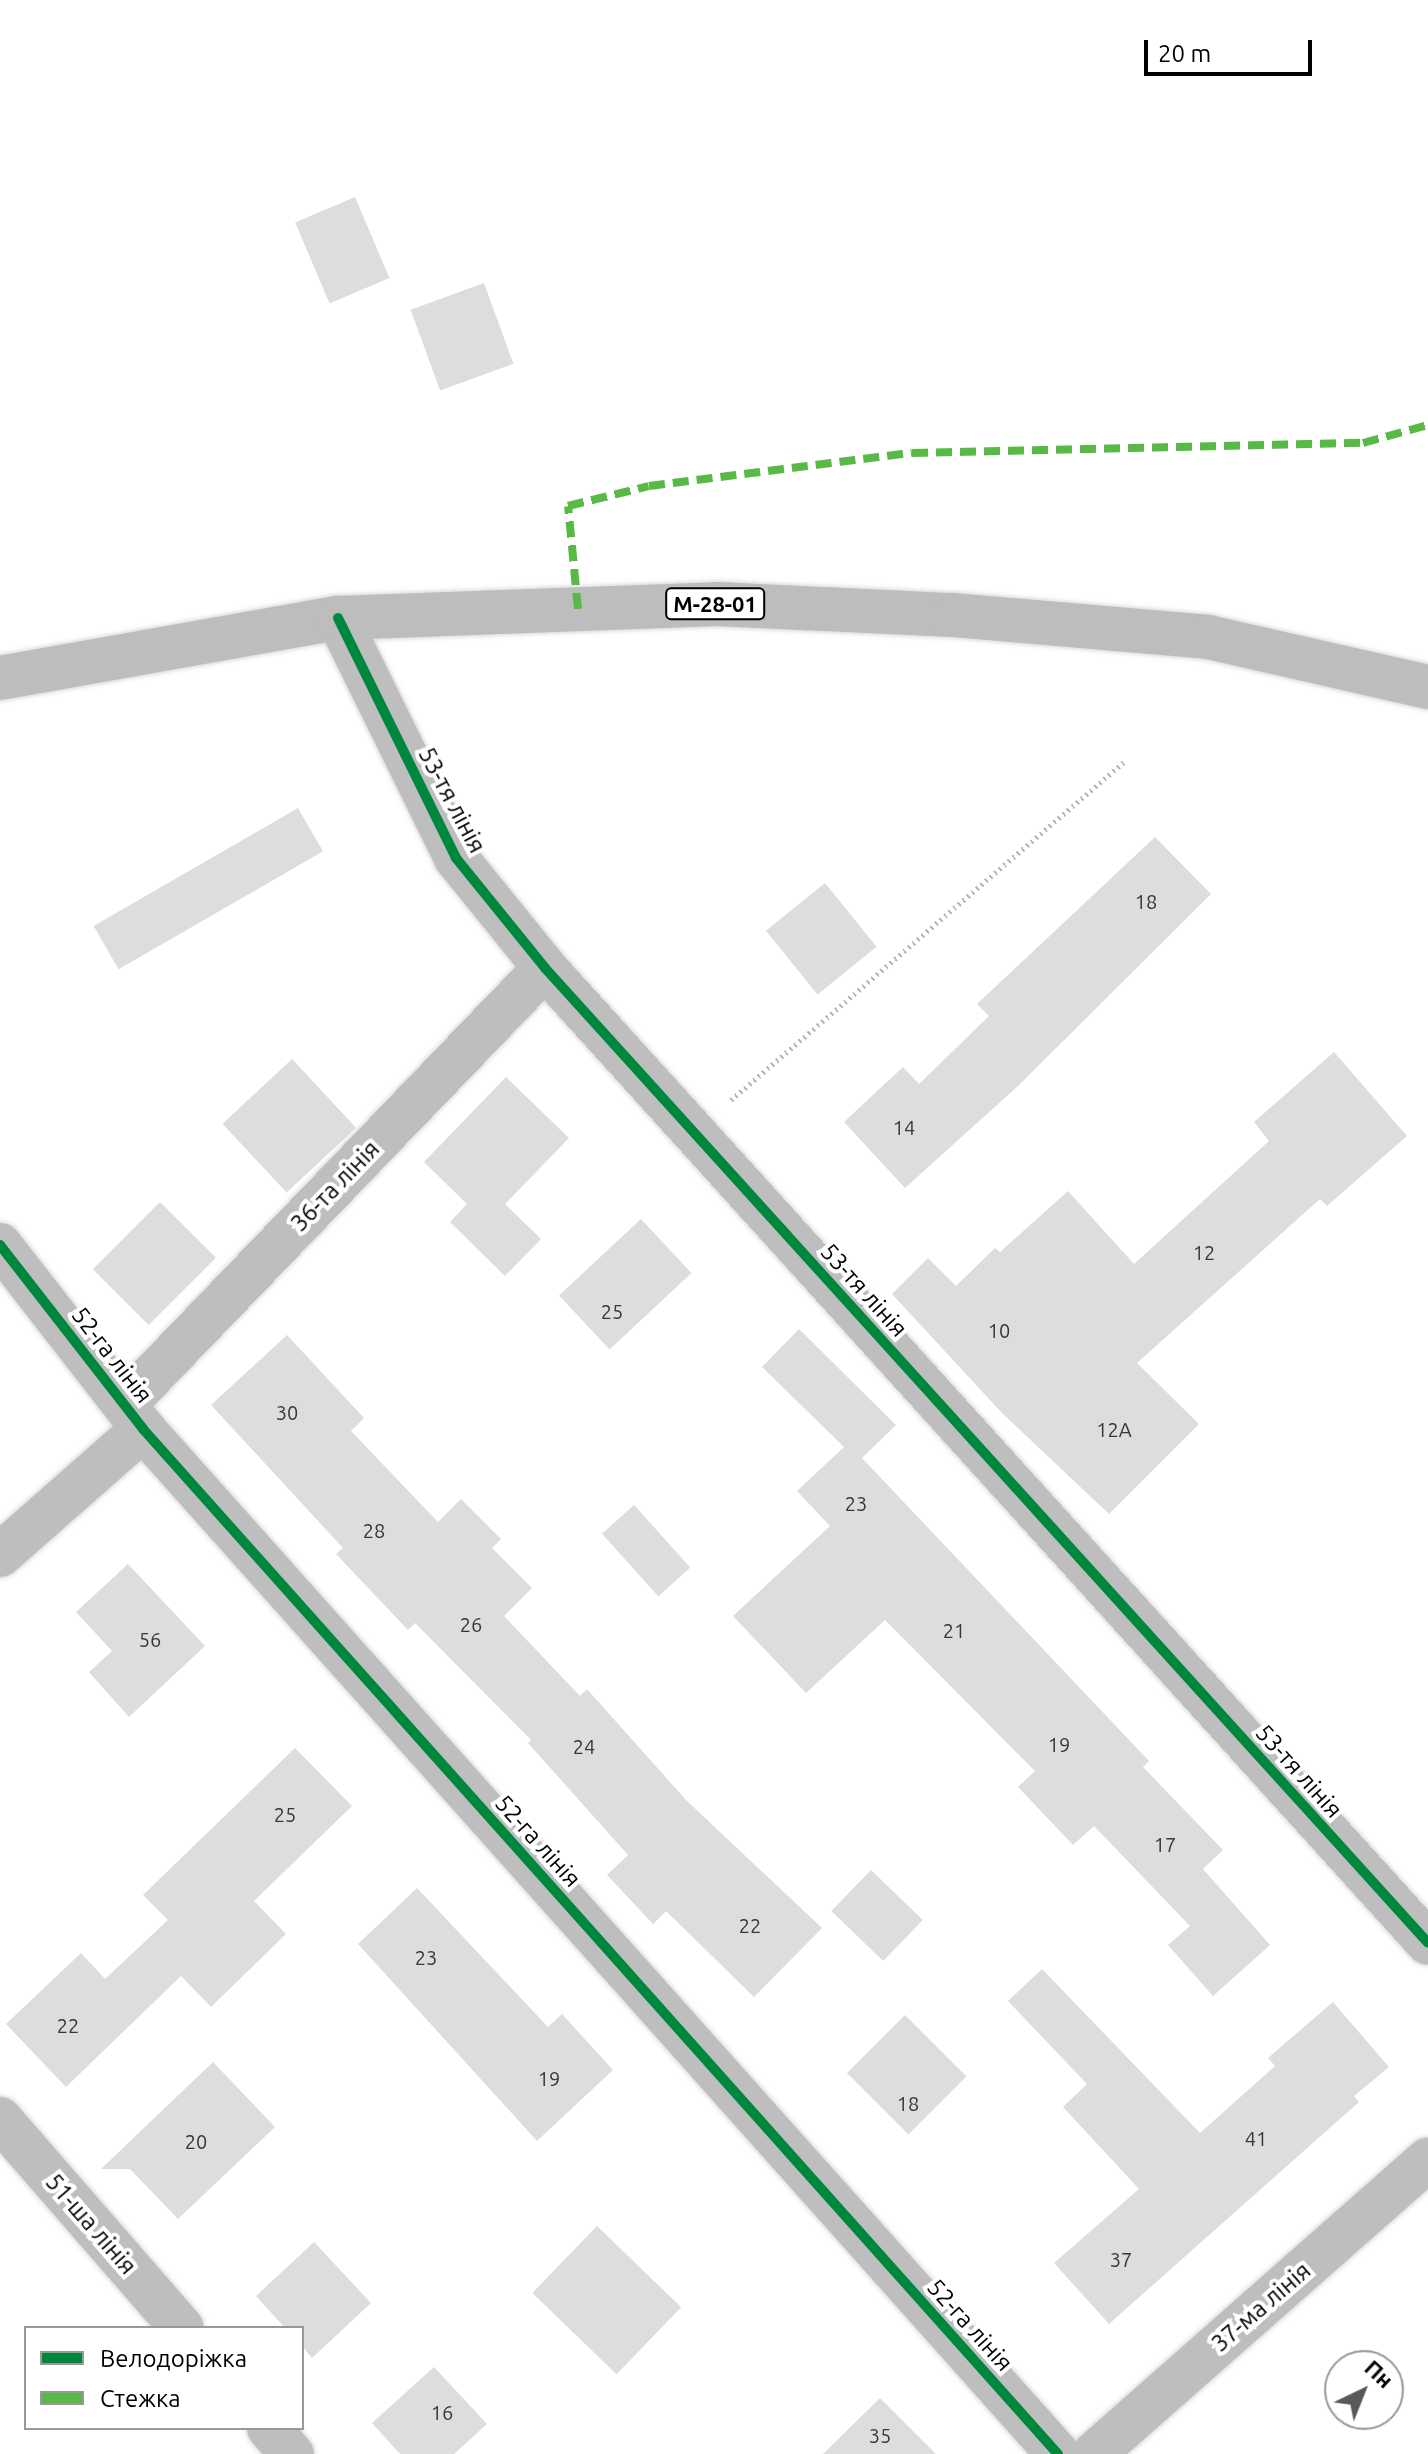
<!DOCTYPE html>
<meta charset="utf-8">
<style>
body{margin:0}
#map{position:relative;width:1428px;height:2454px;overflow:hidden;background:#fff;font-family:Ubuntu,sans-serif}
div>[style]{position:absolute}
.building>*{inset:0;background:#ddd;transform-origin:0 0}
.path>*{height:5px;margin-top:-2.5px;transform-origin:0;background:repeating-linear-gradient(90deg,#b8b8b8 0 2px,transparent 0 6px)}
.roads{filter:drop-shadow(0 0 2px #dbdbdb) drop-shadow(0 0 2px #dbdbdb)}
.minor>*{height:44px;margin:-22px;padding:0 22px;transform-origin:22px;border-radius:22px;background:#bebebe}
.highway>*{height:44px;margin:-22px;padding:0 22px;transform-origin:22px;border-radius:22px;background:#bdbdbd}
.quiet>*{height:8px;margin-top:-4px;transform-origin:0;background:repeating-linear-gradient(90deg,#58b947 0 16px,transparent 0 24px)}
.cycleway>*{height:10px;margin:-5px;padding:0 5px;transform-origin:5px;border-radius:5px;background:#00873e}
span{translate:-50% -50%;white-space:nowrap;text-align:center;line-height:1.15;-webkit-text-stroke:8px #fff;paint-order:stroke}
.number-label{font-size:20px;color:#373737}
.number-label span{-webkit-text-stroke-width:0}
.shield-label span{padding:2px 6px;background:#fff;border:2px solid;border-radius:6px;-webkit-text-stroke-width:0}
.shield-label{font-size:22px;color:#000;font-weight:700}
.street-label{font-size:24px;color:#000}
.legend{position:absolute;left:24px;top:2326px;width:280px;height:104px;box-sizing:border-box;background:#fff;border:2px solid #999;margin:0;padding:10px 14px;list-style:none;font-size:24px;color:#000}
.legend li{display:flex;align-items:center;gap:16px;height:40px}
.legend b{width:40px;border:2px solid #999}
.north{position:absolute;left:1324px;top:2350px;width:80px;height:80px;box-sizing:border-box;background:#fff;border:2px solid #999;border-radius:50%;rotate:43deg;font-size:22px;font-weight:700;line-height:32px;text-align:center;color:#000}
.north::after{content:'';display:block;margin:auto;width:28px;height:36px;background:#595959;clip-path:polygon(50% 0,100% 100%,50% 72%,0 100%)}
.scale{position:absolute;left:1144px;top:40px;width:168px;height:36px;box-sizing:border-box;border:4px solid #000;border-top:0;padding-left:10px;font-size:24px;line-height:28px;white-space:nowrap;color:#000;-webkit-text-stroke:6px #fff;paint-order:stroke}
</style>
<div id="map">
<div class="building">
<div style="left:355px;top:197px;width:88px;height:65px;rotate:67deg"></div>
<div style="left:484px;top:283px;width:86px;height:78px;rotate:70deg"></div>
<div style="left:298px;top:808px;width:50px;height:236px;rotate:60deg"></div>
<div style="clip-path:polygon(1155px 837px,1211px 894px,1018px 1086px,905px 1188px,844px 1122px,903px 1067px,919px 1084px,989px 1016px,977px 1004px)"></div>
<div style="left:825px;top:883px;width:82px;height:76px;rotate:51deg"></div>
<div style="clip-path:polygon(1334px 1052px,1407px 1136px,1327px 1206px,1320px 1199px,1137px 1363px,1199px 1424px,1109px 1514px,1002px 1413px,892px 1294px,928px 1258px,956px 1286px,995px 1248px,1000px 1252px,1068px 1191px,1134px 1264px,1269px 1141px,1254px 1122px)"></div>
<div style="left:292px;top:1059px;width:94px;height:95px;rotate:47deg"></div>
<div style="clip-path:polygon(506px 1077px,569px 1138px,505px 1204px,541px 1239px,505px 1276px,450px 1222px,467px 1204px,424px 1162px)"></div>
<div style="left:160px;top:1202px;width:79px;height:95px;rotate:45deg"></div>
<div style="left:641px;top:1219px;width:74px;height:112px;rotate:47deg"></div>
<div style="clip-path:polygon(799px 1329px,896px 1425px,862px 1458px,1149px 1761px,1143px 1767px,1223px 1850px,1203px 1869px,1270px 1945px,1213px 1996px,1168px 1945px,1190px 1926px,1094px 1826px,1073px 1845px,1018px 1787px,1035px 1771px,885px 1620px,806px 1693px,733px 1616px,830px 1526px,797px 1491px,844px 1447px,762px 1367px)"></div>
<div style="clip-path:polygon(287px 1335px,364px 1418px,351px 1431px,438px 1522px,461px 1499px,501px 1539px,492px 1548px,532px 1588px,504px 1616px,580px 1696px,587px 1689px,686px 1800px,822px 1928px,754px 1997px,666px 1911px,653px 1924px,607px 1875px,628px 1855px,528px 1743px,531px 1740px,415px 1623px,408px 1630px,336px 1554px,343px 1548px,211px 1405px)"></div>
<div style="left:634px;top:1505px;width:84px;height:43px;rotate:48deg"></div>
<div style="clip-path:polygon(128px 1564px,205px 1646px,129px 1717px,89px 1672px,112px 1651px,76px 1612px)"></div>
<div style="clip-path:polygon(295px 1748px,352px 1806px,254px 1901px,286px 1934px,211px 2007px,181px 1976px,66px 2087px,6px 2024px,81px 1953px,105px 1979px,168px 1920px,143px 1895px)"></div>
<div style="left:871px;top:1870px;width:72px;height:57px;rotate:44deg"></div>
<div style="clip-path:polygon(417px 1888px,548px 2027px,562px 2014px,613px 2070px,537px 2141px,358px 1944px)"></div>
<div style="clip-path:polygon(1042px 1969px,1200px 2133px,1275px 2066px,1268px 2058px,1333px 2002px,1389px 2067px,1354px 2096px,1359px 2102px,1109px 2324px,1054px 2263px,1139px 2189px,1063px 2107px,1087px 2084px,1008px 2001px)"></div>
<div style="left:905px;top:2015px;width:87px;height:82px;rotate:45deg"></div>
<div style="clip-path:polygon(213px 2062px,275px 2127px,178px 2219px,130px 2169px,101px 2169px)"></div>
<div style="left:597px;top:2226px;width:117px;height:93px;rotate:44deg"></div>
<div style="clip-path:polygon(314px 2242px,371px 2303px,312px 2358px,302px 2346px,302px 2328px,285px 2328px,256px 2296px)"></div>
<div style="clip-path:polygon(434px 2367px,487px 2424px,454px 2454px,400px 2454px,372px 2423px)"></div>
<div style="clip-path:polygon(880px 2398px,936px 2454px,823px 2454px)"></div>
</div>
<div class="path">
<div style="left:731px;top:1100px;width:518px;rotate:-40.7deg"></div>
</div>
<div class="roads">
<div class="minor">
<div style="left:338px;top:618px;width:267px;rotate:63.8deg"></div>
<div style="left:456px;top:858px;width:141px;rotate:51deg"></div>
<div style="left:545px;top:968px;width:1315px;rotate:47.83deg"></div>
<div style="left:0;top:1245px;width:233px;rotate:52.1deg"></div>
<div style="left:143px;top:1429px;width:1374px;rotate:48.25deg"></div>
<div style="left:125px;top:1404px;width:605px;rotate:-46.07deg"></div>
<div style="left:0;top:1555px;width:191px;rotate:-41.4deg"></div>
<div style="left:0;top:2119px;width:277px;rotate:49deg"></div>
<div style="left:269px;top:2428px;width:35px;rotate:49deg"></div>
<div style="left:1094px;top:2454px;width:445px;rotate:-41.4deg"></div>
</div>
<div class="highway">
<div style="left:0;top:678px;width:343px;rotate:-10.1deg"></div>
<div style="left:338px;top:618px;width:379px;rotate:-2.1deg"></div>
<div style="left:717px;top:604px;width:236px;rotate:2.7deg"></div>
<div style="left:953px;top:615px;width:256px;rotate:4.9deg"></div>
<div style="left:1208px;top:637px;width:226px;rotate:12.8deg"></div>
</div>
</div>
<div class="quiet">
<div style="left:578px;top:609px;width:103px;rotate:-95.5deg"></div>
<div style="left:568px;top:506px;width:83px;rotate:-13.9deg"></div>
<div style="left:649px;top:486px;width:265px;rotate:-7.2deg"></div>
<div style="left:912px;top:453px;width:451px;rotate:-1.3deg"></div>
<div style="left:1363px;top:443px;width:67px;rotate:-15.5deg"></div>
</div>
<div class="cycleway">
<div style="left:338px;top:618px;width:267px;rotate:63.8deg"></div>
<div style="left:456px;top:858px;width:141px;rotate:51deg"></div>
<div style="left:545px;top:968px;width:1315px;rotate:47.83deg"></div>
<div style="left:0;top:1245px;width:233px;rotate:52.1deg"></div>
<div style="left:143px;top:1429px;width:1374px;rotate:48.25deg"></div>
</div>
<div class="number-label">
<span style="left:1146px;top:901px">18</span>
<span style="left:904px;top:1127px">14</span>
<span style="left:1204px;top:1252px">12</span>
<span style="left:612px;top:1311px">25</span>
<span style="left:999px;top:1330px">10</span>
<span style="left:287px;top:1412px">30</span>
<span style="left:1114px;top:1429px">12А</span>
<span style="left:856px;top:1503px">23</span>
<span style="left:374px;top:1530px">28</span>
<span style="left:471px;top:1624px">26</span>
<span style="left:954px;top:1630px">21</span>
<span style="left:150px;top:1639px">56</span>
<span style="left:1059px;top:1744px">19</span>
<span style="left:584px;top:1746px">24</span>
<span style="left:285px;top:1814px">25</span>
<span style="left:1165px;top:1844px">17</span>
<span style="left:750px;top:1925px">22</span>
<span style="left:426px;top:1957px">23</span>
<span style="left:68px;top:2025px">22</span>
<span style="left:549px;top:2078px">19</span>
<span style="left:908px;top:2103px">18</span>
<span style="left:1256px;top:2138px">41</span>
<span style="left:196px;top:2141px">20</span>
<span style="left:1121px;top:2259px">37</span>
<span style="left:442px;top:2412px">16</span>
<span style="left:880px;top:2435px">35</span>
</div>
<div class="shield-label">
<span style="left:715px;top:604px">М-28-01</span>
</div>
<div class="street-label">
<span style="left:452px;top:800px;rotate:62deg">53-тя лінія</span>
<span style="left:335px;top:1186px;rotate:-46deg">36-та лінія</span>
<span style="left:864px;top:1290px;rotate:48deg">53-тя лінія</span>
<span style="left:112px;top:1355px;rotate:52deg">52-га лінія</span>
<span style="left:1299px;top:1771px;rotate:48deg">53-тя лінія</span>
<span style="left:538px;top:1841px;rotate:48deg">52-га лінія</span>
<span style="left:91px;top:2224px;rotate:49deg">51-ша лінія</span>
<span style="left:1261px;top:2307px;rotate:-41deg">37-ма лінія</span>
<span style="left:970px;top:2325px;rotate:48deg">52-га лінія</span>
</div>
<ul class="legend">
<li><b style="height:10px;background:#00873e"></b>Велодоріжка</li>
<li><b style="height:10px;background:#58b947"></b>Стежка</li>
</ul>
<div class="north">Пн</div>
<div class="scale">20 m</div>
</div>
